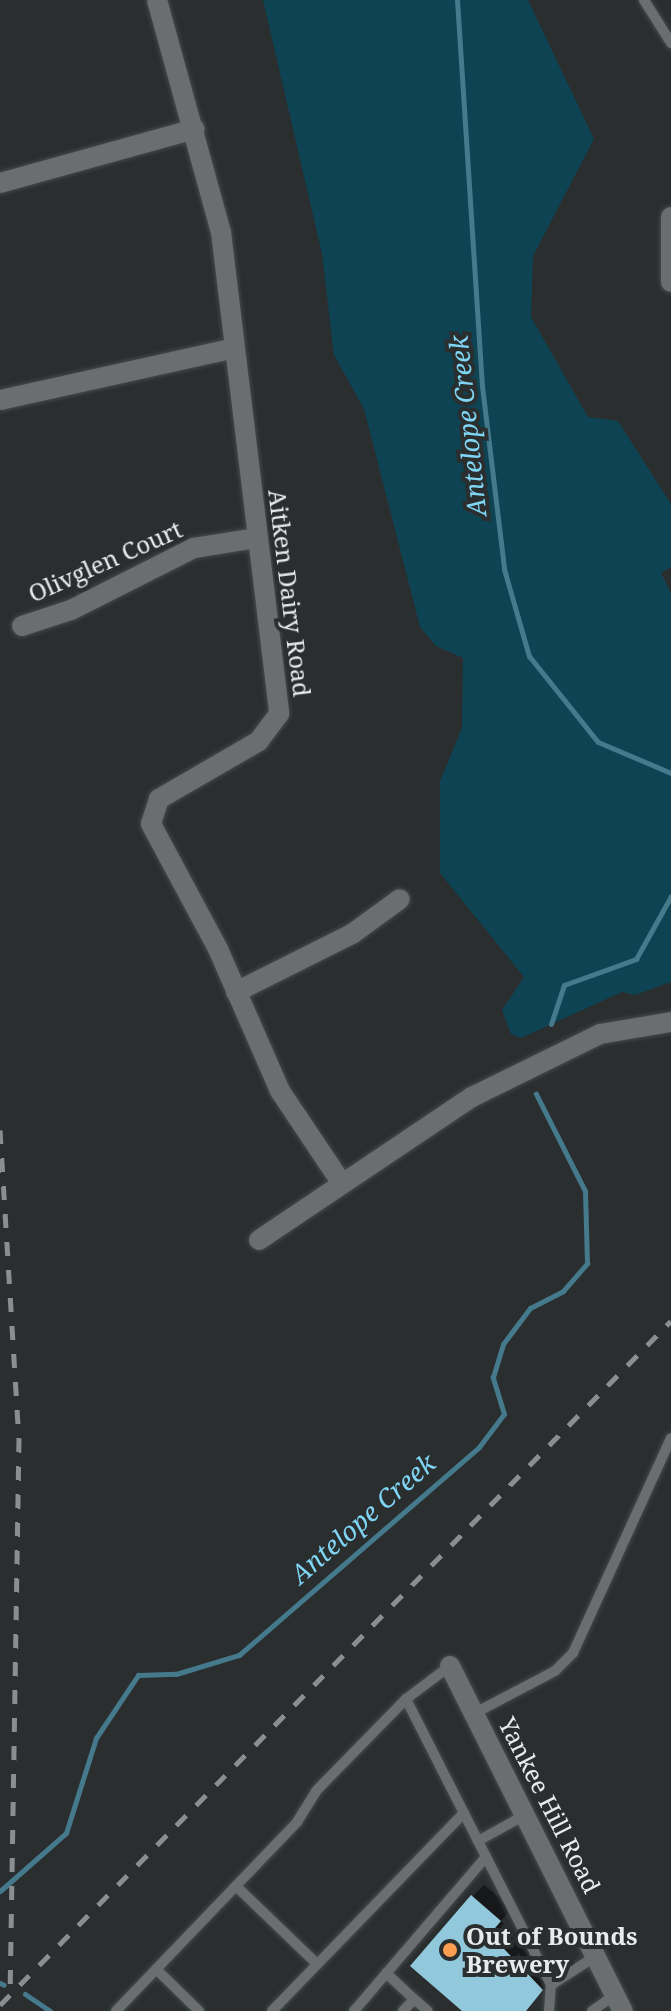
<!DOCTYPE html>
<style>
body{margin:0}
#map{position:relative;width:671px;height:2011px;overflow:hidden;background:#2a2e2f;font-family:"Noto Serif",serif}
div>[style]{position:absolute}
.green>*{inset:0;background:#0e4353}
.shadow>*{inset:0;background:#0007}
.stream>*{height:5px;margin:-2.5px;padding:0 2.5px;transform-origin:2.5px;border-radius:2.5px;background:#45798c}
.building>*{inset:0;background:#92c8dc}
.roads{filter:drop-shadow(0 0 2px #45494a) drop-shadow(0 0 2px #45494a)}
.service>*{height:10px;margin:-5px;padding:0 5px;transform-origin:5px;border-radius:5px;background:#6a6e70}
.minor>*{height:20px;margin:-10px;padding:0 10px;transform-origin:10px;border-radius:10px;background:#6a6e70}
.rail>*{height:5px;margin-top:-2.5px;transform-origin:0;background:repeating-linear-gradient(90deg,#8a8e8f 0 14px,transparent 0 28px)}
.dots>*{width:22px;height:22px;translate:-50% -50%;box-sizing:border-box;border:4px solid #2a2e2f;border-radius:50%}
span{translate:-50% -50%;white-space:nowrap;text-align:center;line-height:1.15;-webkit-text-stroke:8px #2a2e2f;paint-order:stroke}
.street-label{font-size:24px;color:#e8ebec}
.poi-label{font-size:24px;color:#e8ebec;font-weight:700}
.left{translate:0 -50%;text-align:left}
.water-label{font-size:26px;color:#7fd5f3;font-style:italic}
</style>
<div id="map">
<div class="green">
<div style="clip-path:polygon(263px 0,528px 0,594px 139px,533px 256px,531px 317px,588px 417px,618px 421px,671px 504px,671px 567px,661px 573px,671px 593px,671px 982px,635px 995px,622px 992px,521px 1038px,511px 1034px,502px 1010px,524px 977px,440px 873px,440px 781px,462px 728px,463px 658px,436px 646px,420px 627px,364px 409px,334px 355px,322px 254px)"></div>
</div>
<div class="shadow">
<div style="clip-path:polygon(484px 1885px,512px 1908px,501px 1921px,553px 1978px,525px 2011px,465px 2011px,472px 1897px)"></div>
</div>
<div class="stream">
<div style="left:457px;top:0;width:387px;rotate:86.3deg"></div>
<div style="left:482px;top:386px;width:184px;rotate:83.1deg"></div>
<div style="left:504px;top:569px;width:91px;rotate:74deg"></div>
<div style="left:529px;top:656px;width:110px;rotate:51.3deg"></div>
<div style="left:598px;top:742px;width:79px;rotate:23deg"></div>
<div style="left:551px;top:1024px;width:41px;rotate:-71.6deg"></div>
<div style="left:564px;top:985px;width:77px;rotate:-19.9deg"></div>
<div style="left:636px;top:959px;width:72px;rotate:-60.9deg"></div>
<div style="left:0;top:1891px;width:88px;rotate:-41.3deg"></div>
<div style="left:66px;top:1833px;width:100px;rotate:-72.5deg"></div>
<div style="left:96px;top:1738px;width:76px;rotate:-56.3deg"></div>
<div style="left:138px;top:1675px;width:38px;rotate:-2deg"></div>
<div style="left:176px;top:1674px;width:66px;rotate:-16.8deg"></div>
<div style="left:239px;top:1655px;width:318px;rotate:-40.9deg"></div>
<div style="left:479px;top:1447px;width:41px;rotate:-52.9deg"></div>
<div style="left:504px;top:1414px;width:39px;rotate:-107deg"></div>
<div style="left:493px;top:1377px;width:34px;rotate:-73deg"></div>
<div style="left:503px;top:1344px;width:45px;rotate:-53.1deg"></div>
<div style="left:530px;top:1308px;width:37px;rotate:-27deg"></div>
<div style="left:563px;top:1291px;width:37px;rotate:-49deg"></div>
<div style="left:587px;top:1263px;width:72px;rotate:-91.6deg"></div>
<div style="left:585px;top:1191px;width:109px;rotate:-116.8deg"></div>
<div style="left:0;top:1983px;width:4px;rotate:27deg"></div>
<div style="left:25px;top:1994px;width:30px;rotate:34deg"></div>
</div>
<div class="building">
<div style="clip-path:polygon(471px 1895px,501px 1921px,490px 1934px,543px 1990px,526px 2011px,462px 2011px,410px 1966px)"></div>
</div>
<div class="roads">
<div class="service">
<div style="left:644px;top:0;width:51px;rotate:57.9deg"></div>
<div style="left:406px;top:1699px;width:321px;rotate:63.1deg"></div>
<div style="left:475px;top:1713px;width:90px;rotate:-27.7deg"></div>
<div style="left:555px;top:1671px;width:25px;rotate:-45deg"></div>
<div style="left:573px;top:1653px;width:236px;rotate:-65.5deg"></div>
<div style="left:478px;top:1841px;width:54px;rotate:-29deg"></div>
<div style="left:236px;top:1886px;width:112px;rotate:43.9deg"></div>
<div style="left:156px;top:1969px;width:60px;rotate:44.3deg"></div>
<div style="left:386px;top:1973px;width:38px;rotate:43deg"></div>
<div style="left:116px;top:2011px;width:262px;rotate:-46.2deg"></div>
<div style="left:297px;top:1822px;width:36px;rotate:-58deg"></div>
<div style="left:316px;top:1791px;width:129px;rotate:-45.6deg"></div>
<div style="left:406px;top:1699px;width:55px;rotate:-36.9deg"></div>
<div style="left:272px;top:2011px;width:276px;rotate:-45.9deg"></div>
<div style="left:354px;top:2011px;width:203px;rotate:-49.4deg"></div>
<div style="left:403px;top:2011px;width:16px;rotate:-47deg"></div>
<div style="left:414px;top:1999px;width:18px;rotate:41deg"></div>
<div style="left:549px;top:2011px;width:26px;rotate:-86deg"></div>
<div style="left:551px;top:1985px;width:54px;rotate:-32.8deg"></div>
<div style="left:592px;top:2011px;width:28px;rotate:-35deg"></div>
</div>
<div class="minor">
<div style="left:157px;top:0;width:241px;rotate:74.6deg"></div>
<div style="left:221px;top:232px;width:485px;rotate:83.1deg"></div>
<div style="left:279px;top:714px;width:34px;rotate:127deg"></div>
<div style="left:259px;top:741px;width:116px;rotate:149.9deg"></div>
<div style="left:159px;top:799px;width:26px;rotate:108deg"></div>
<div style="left:151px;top:824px;width:142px;rotate:61.8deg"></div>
<div style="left:218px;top:949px;width:155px;rotate:66.4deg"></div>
<div style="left:280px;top:1091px;width:110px;rotate:56.2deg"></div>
<div style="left:0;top:183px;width:202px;rotate:-15.5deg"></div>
<div style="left:671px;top:217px;width:65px;rotate:90deg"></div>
<div style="left:0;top:400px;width:240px;rotate:-12.5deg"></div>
<div style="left:22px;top:626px;width:52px;rotate:-18.1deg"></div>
<div style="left:71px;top:610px;width:138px;rotate:-26.8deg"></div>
<div style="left:194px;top:548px;width:64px;rotate:-9deg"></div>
<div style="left:236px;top:992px;width:130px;rotate:-26.6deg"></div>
<div style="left:352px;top:934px;width:59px;rotate:-36.1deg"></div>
<div style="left:259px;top:1240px;width:257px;rotate:-33.9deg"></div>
<div style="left:472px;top:1097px;width:143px;rotate:-26.2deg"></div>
<div style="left:600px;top:1034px;width:72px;rotate:-9.6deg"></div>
<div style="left:450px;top:1666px;width:386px;rotate:63.4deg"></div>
</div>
</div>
<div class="rail">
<div style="left:0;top:1130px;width:309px;rotate:86.5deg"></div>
<div style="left:19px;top:1438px;width:559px;rotate:90.92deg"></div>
<div style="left:0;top:2005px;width:958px;rotate:-45.55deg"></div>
</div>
<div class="dots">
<div style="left:450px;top:1950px;background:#fb9e51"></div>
</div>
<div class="street-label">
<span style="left:105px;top:561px;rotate:-24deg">Olivglen Court</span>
<span style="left:290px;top:593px;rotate:83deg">Aitken Dairy Road</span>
<span style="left:550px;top:1805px;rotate:63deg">Yankee Hill Road</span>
</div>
<div class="poi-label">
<span class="left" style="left:466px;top:1950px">Out of Bounds<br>Brewery</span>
</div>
<div class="water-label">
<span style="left:468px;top:426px;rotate:-96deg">Antelope Creek</span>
<span style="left:363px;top:1519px;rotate:-41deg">Antelope Creek</span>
</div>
</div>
